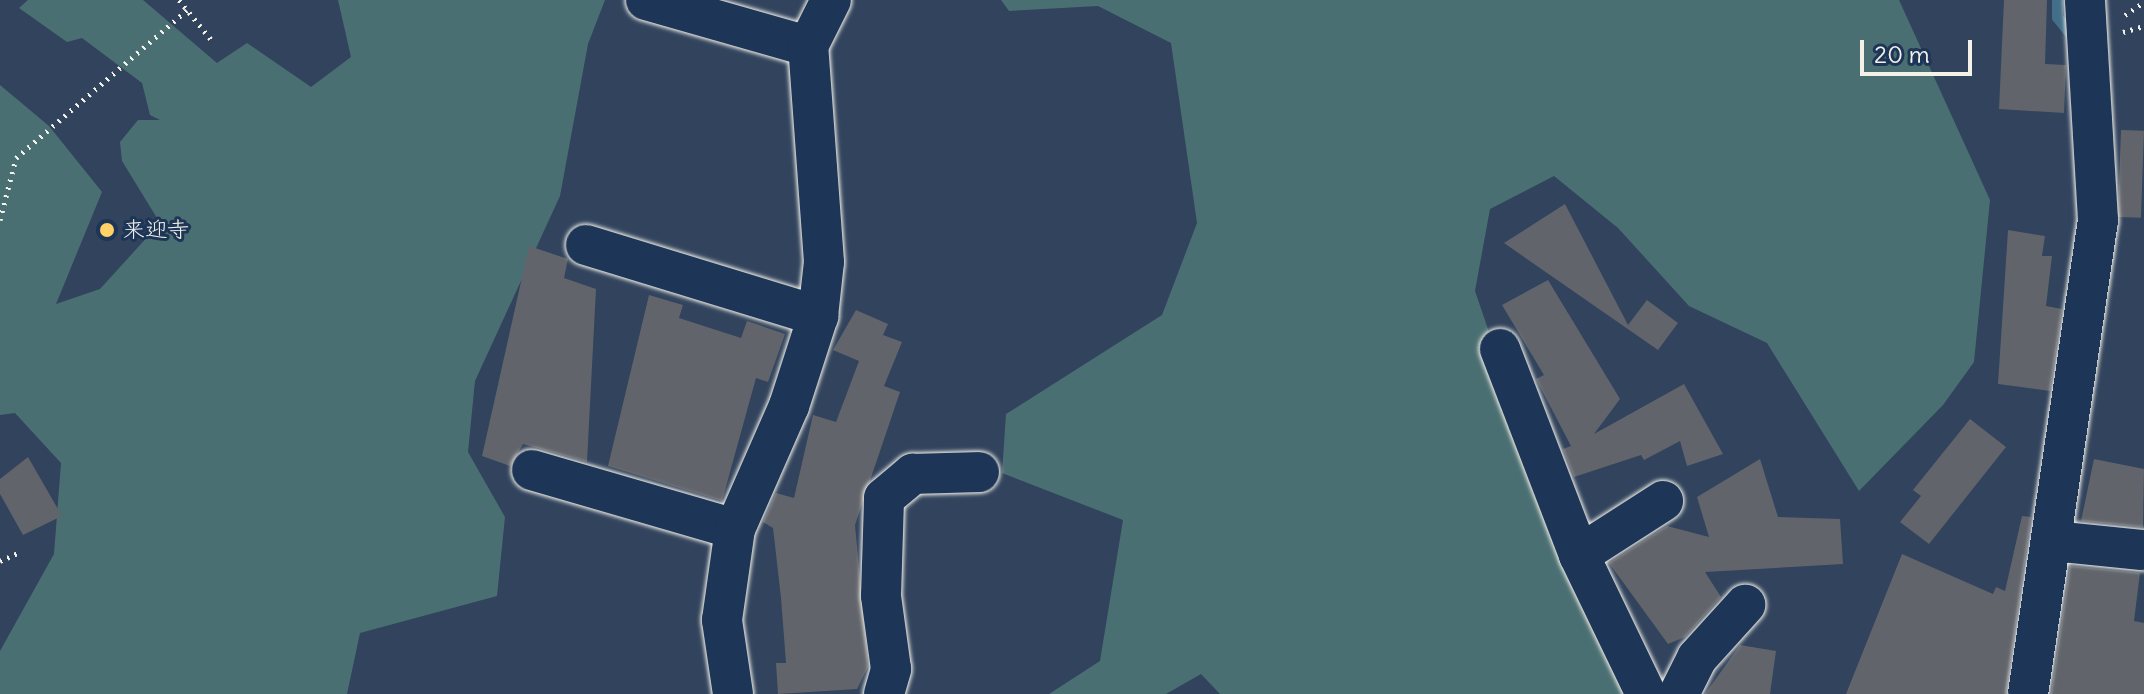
<!DOCTYPE html>
<meta charset="utf-8">
<style>
body{margin:0}
#map{position:relative;width:2144px;height:694px;overflow:hidden;background:#31435d;font-family:Delius,"Klee One",sans-serif}
div>[style]{position:absolute}
.green>*{inset:0;background:#4a6f72}
.stream>*{height:11px;margin:-5.5px;padding:0 5.5px;transform-origin:5.5px;border-radius:5.5px;background:#426e89}
.building>*{inset:0;background:#61646b;transform-origin:0 0}
.path>*{height:5px;margin-top:-2.5px;transform-origin:0;background:repeating-linear-gradient(90deg,#f4f1e8 0 2px,transparent 0 8px)}
.roads{filter:drop-shadow(0 0 2px #f4f1e8) drop-shadow(0 0 2px #f4f1e8)}
.minor>*{height:40px;margin:-20px;padding:0 20px;transform-origin:20px;border-radius:20px;background:#1d3557}
.dots>*{width:22px;height:22px;translate:-50% -50%;box-sizing:border-box;border:4px solid #1d3557;border-radius:50%}
span{translate:-50% -50%;white-space:nowrap;text-align:center;line-height:1.15;-webkit-text-stroke:6px #1d3557;paint-order:stroke}
.poi-label{font-size:22px;color:#f4f1e8}
.left{translate:0 -50%;text-align:left}
.scale{position:absolute;left:1860px;top:40px;width:112px;height:36px;box-sizing:border-box;border:4px solid #f4f1e8;border-top:0;padding-left:10px;font-size:24px;line-height:28px;white-space:nowrap;color:#f4f1e8;-webkit-text-stroke:6px #1d3557;paint-order:stroke}
</style>
<div id="map">
<div class="green">
<div style="clip-path:polygon(28px 0,143px 0,217px 63px,247px 43px,311px 87px,351px 57px,338px 0,605px 0,588px 44px,560px 196px,475px 381px,468px 452px,505px 517px,497px 596px,360px 633px,347px 694px,0 694px,0 651px,54px 554px,61px 463px,15px 413px,0 415px,0 85px,49px 126px,102px 192px,56px 304px,100px 289px,160px 223px,122px 161px,120px 142px,138px 120px,160px 120px,150px 115px,142px 83px,82px 38px,67px 42px,19px 8px)"></div>
<div style="clip-path:polygon(1001px 0,1899px 0,1990px 200px,1974px 362px,1943px 405px,1859px 491px,1767px 343px,1689px 306px,1618px 228px,1554px 176px,1490px 209px,1475px 291px,1554px 522px,1629px 694px,1220px 694px,1201px 674px,1166px 694px,1049px 694px,1100px 661px,1123px 520px,1002px 473px,1006px 414px,1162px 315px,1197px 223px,1171px 43px,1098px 6px,1009px 11px)"></div>
</div>
<div class="stream">
<div style="left:2057px;top:0;width:17px;rotate:90deg"></div>
<div style="left:2057px;top:17px;width:26px;rotate:51deg"></div>
</div>
<div class="building">
<div style="clip-path:polygon(2004px 0,2047px 0,2045px 64px,2066px 65px,2064px 113px,1999px 109px)"></div>
<div style="left:2121px;top:130px;width:23px;height:87px;rotate:2deg"></div>
<div style="clip-path:polygon(1565px 204px,1628px 325px,1647px 300px,1678px 323px,1658px 350px,1504px 243px)"></div>
<div style="clip-path:polygon(2008px 230px,2045px 236px,2042px 256px,2052px 256px,2046px 306px,2062px 309px,2050px 391px,1998px 384px)"></div>
<div style="clip-path:polygon(529px 246px,568px 259px,564px 278px,596px 289px,587px 462px,523px 444px,510px 466px,482px 456px)"></div>
<div style="clip-path:polygon(1548px 280px,1620px 399px,1594px 434px,1684px 384px,1723px 454px,1687px 466px,1680px 441px,1644px 460px,1641px 455px,1574px 477px,1563px 449px,1571px 446px,1536px 379px,1544px 375px,1502px 305px)"></div>
<div style="clip-path:polygon(649px 295px,683px 305px,679px 318px,741px 338px,747px 321px,785px 334px,768px 382px,756px 378px,722px 501px,608px 466px)"></div>
<div style="clip-path:polygon(856px 310px,888px 324px,883px 335px,902px 342px,884px 386px,900px 392px,855px 525px,868px 667px,857px 689px,778px 694px,776px 663px,786px 663px,781px 598px,773px 528px,763px 522px,776px 493px,794px 498px,813px 415px,836px 422px,859px 361px,833px 350px)"></div>
<div style="clip-path:polygon(1970px 419px,2006px 447px,1929px 544px,1900px 522px,1921px 496px,1913px 490px)"></div>
<div style="clip-path:polygon(28px 457px,62px 516px,23px 535px,0 494px,0 479px)"></div>
<div style="clip-path:polygon(1760px 459px,1778px 517px,1840px 519px,1843px 564px,1705px 572px,1721px 597px,1685px 637px,1668px 644px,1609px 563px,1667px 526px,1709px 537px,1697px 497px)"></div>
<div style="clip-path:polygon(2094px 459px,2144px 469px,2143px 527px,2081px 521px)"></div>
<div style="clip-path:polygon(2022px 516px,2031px 517px,2006px 694px,1846px 694px,1902px 554px,1993px 594px,1996px 587px,2005px 591px)"></div>
<div style="clip-path:polygon(2070px 566px,2140px 573px,2134px 621px,2144px 623px,2144px 694px,2051px 694px)"></div>
<div style="clip-path:polygon(1740px 645px,1776px 651px,1770px 694px,1705px 694px)"></div>
</div>
<div class="path">
<div style="left:179px;top:0;width:55px;rotate:50.9deg"></div>
<div style="left:2125px;top:15px;width:23px;rotate:-34deg"></div>
<div style="left:2123px;top:32px;width:22px;rotate:-16deg"></div>
<div style="left:0;top:220px;width:64px;rotate:-75.5deg"></div>
<div style="left:16px;top:158px;width:226px;rotate:-40.9deg"></div>
<div style="left:0;top:561px;width:22px;rotate:-24deg"></div>
</div>
<div class="roads">
<div class="minor">
<div style="left:646px;top:0;width:168px;rotate:15.9deg"></div>
<div style="left:586px;top:245px;width:243px;rotate:17deg"></div>
<div style="left:1500px;top:349px;width:221px;rotate:69deg"></div>
<div style="left:1579px;top:555px;width:154px;rotate:64.3deg"></div>
<div style="left:532px;top:470px;width:211px;rotate:16.2deg"></div>
<div style="left:2053px;top:541px;width:89px;rotate:5.8deg"></div>
<div style="left:1579px;top:555px;width:100px;rotate:-32.7deg"></div>
<div style="left:733px;top:694px;width:75px;rotate:-98.5deg"></div>
<div style="left:722px;top:620px;width:92px;rotate:-81.9deg"></div>
<div style="left:735px;top:529px;width:134px;rotate:-66.3deg"></div>
<div style="left:789px;top:406px;width:95px;rotate:-72.1deg"></div>
<div style="left:818px;top:316px;width:54px;rotate:-83.7deg"></div>
<div style="left:824px;top:262px;width:217px;rotate:-94.2deg"></div>
<div style="left:808px;top:46px;width:51px;rotate:-63.4deg"></div>
<div style="left:884px;top:694px;width:26px;rotate:-74deg"></div>
<div style="left:891px;top:669px;width:74px;rotate:-97.8deg"></div>
<div style="left:881px;top:596px;width:98px;rotate:-88.2deg"></div>
<div style="left:884px;top:498px;width:38px;rotate:-40deg"></div>
<div style="left:913px;top:474px;width:66px;rotate:-1.7deg"></div>
<div style="left:1679px;top:694px;width:40px;rotate:-63.4deg"></div>
<div style="left:1697px;top:658px;width:72px;rotate:-47.8deg"></div>
<div style="left:2028px;top:694px;width:479px;rotate:-81.6deg"></div>
<div style="left:2098px;top:220px;width:220px;rotate:-93.4deg"></div>
</div>
</div>
<div class="dots">
<div style="left:107px;top:230px;background:#ffd166"></div>
</div>
<div class="poi-label">
<span class="left" style="left:123px;top:230px">来迎寺</span>
</div>
<div class="scale">20 m</div>
</div>
